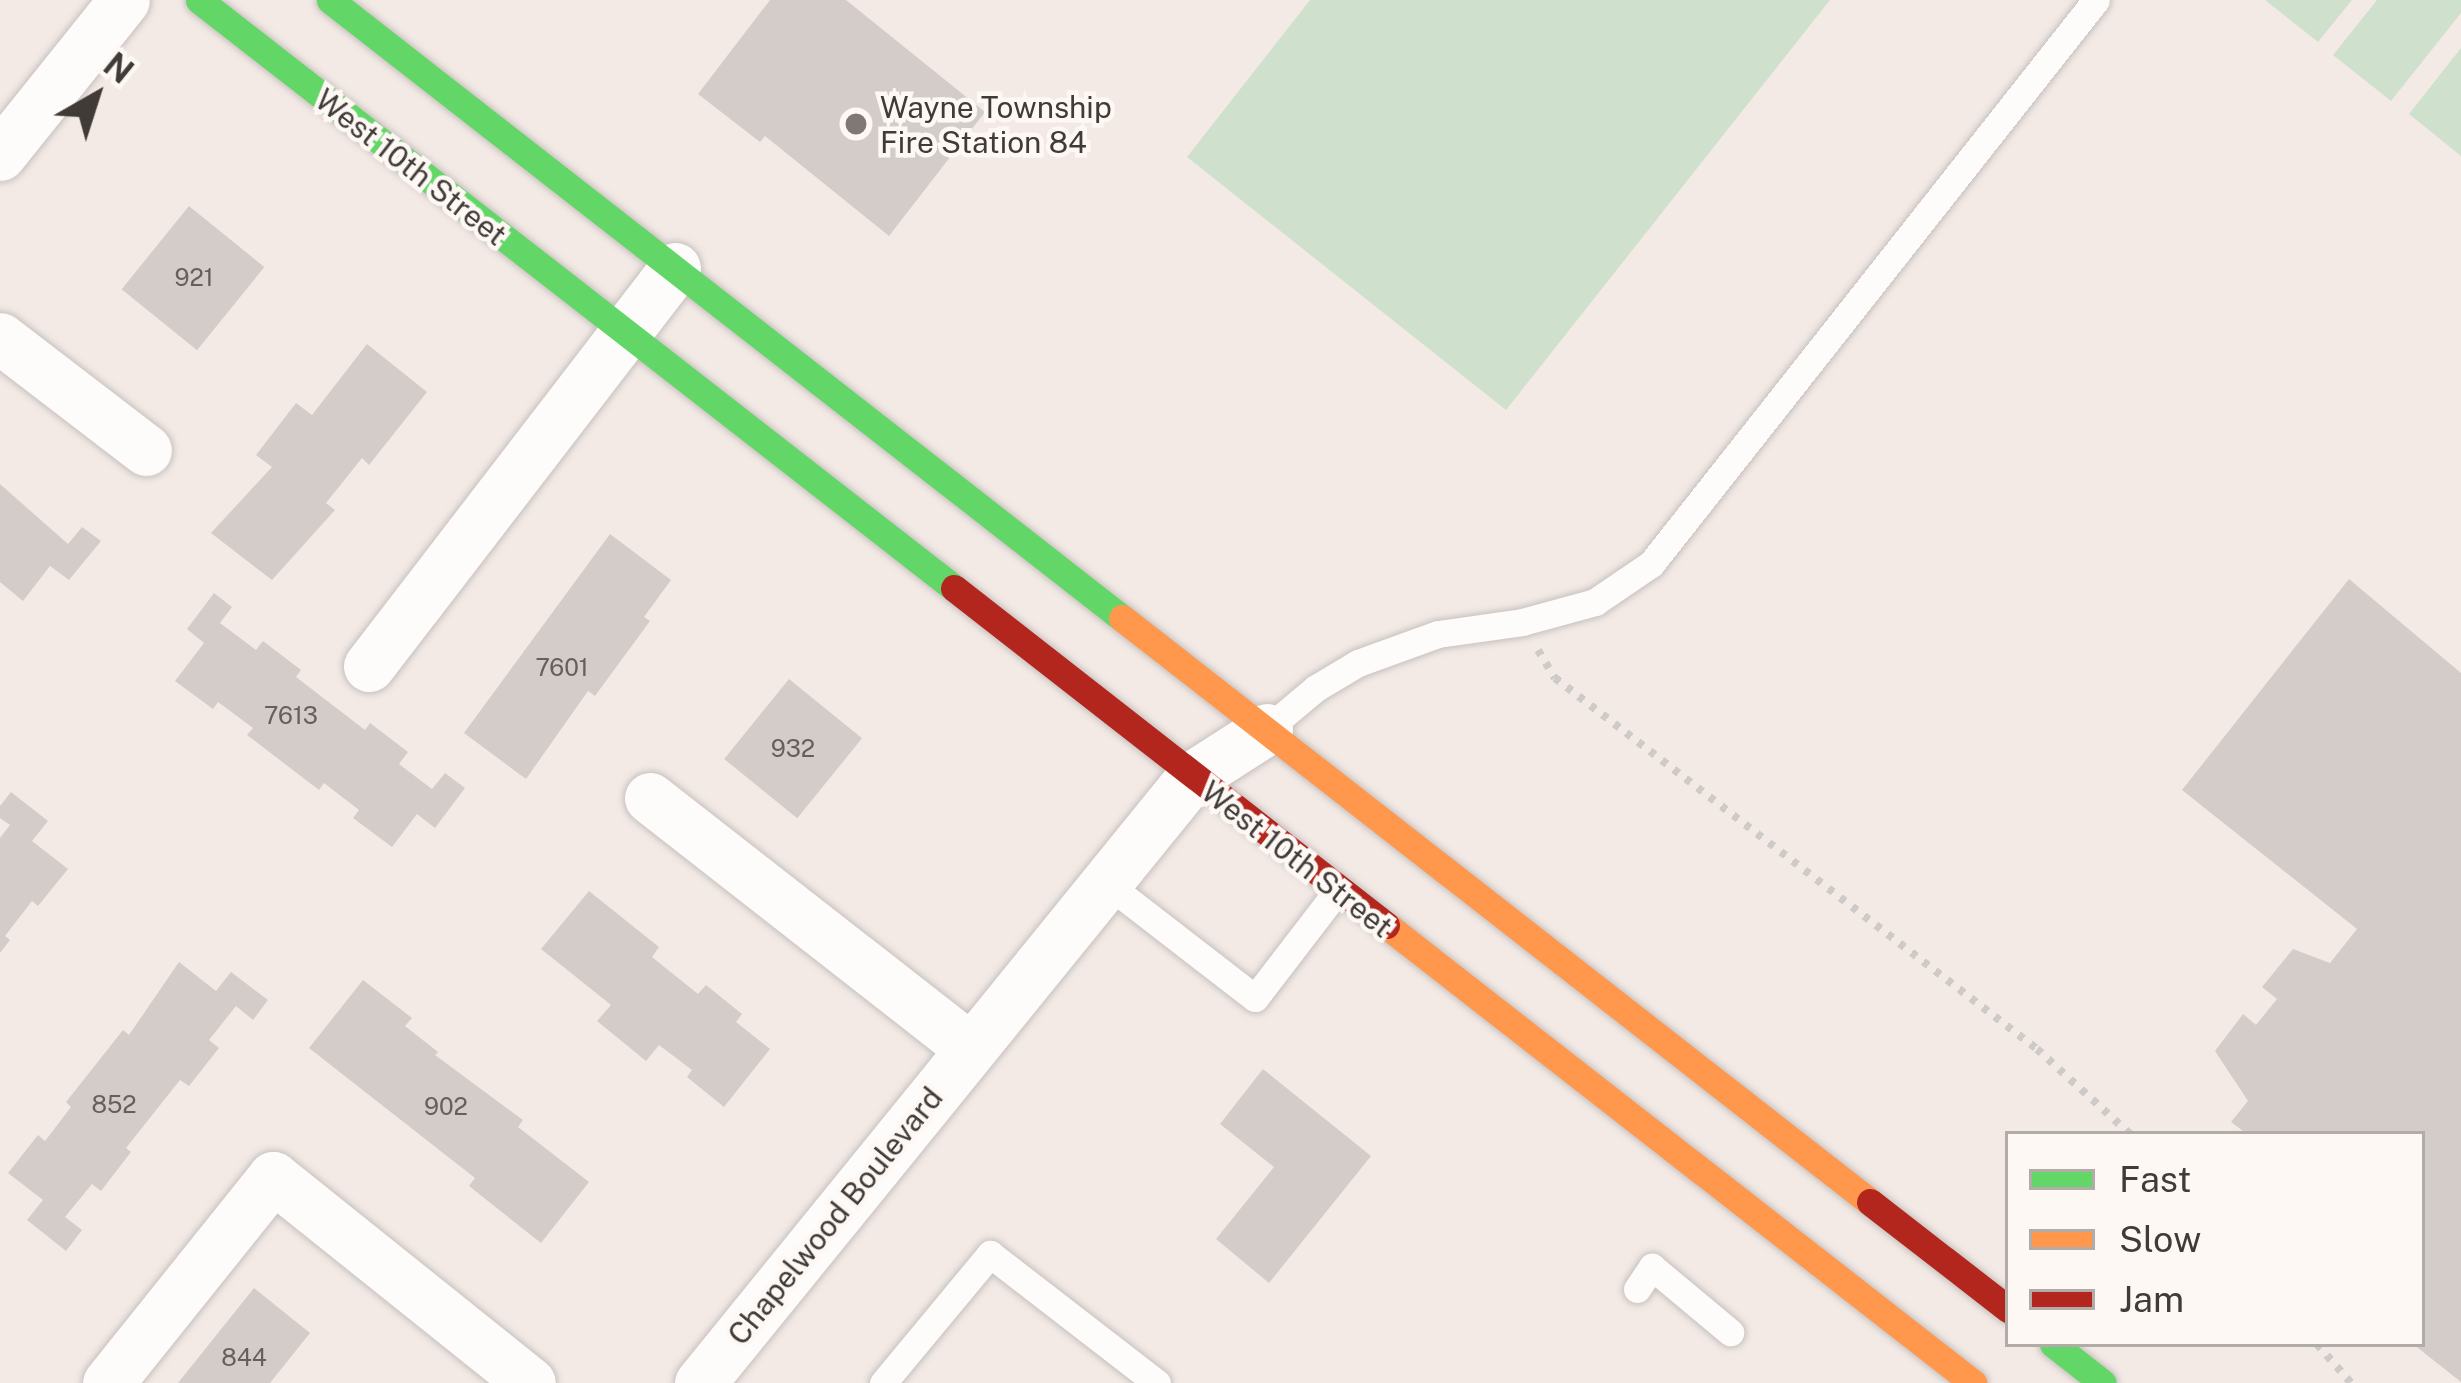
<!DOCTYPE html>
<style>
body{margin:0}
#map{position:relative;width:2461px;height:1383px;overflow:hidden;background:#f3eae6;font-family:"Public Sans",sans-serif}
div>[style]{position:absolute}
.green>*{inset:0;background:#cfe1cc}
.building>*{inset:0;background:#d3ccc9;transform-origin:0 0}
.path>*{height:8px;margin-top:-4px;transform-origin:0;background:repeating-linear-gradient(90deg,#cdcac8 0 6px,transparent 0 15px)}
.roads{filter:drop-shadow(0 0 3px #c8c1be) drop-shadow(0 0 3px #c8c1be)}
.lane>*{height:27px;margin:-13.5px;padding:0 13.5px;transform-origin:13.5px;border-radius:13.5px;background:#fdfcfb}
.street>*{height:51px;margin:-25.5px;padding:0 25.5px;transform-origin:25.5px;border-radius:25.5px;background:#fdfcfb}
.fast>*{height:27px;margin:-13.5px;padding:0 13.5px;transform-origin:13.5px;border-radius:13.5px;background:#63d668}
.slow>*{height:27px;margin:-13.5px;padding:0 13.5px;transform-origin:13.5px;border-radius:13.5px;background:#ff974d}
.jam>*{height:27px;margin:-13.5px;padding:0 13.5px;transform-origin:13.5px;border-radius:13.5px;background:#b3261e}
.dots>*{width:33px;height:33px;translate:-50% -50%;box-sizing:border-box;border:6px solid #fef8f5;border-radius:50%}
span{translate:-50% -50%;white-space:nowrap;text-align:center;line-height:1.15;-webkit-text-stroke:9px #fef8f5;paint-order:stroke}
.number-label{font-size:24px;color:#665f5c}
.number-label span{-webkit-text-stroke-width:0}
.poi-label{font-size:30px;color:#413b38}
.left{translate:0 -50%;text-align:left}
.street-label{font-size:30px;color:#413b38}
.legend{position:absolute;left:2005px;top:1131px;width:420px;height:216px;box-sizing:border-box;background:#fef8f5;border:3px solid #b2aca9;margin:0;padding:15px 21px;list-style:none;font-size:36px;color:#413b38}
.legend li{display:flex;align-items:center;gap:24px;height:60px}
.legend b{width:60px;border:3px solid #b2aca9}
.north{position:absolute;left:36px;top:36px;width:120px;height:120px;-webkit-text-stroke:9px #fef8f5;paint-order:stroke;rotate:39deg;font-size:33px;font-weight:700;line-height:48px;text-align:center;color:#413b38}
.north::after{content:'';display:block;margin:auto;width:42px;height:54px;background:#413b38;clip-path:polygon(50% 0,100% 100%,50% 72%,0 100%)}
</style>
<div id="map">
<div class="green">
<div style="clip-path:polygon(1310px 0,1830px 0,1506px 410px,1187px 157px)"></div>
<div style="clip-path:polygon(2265px 0,2352px 0,2318px 42px)"></div>
<div style="clip-path:polygon(2377px 0,2461px 0,2461px 13px,2391px 101px,2333px 55px)"></div>
<div style="clip-path:polygon(2461px 48px,2461px 156px,2409px 114px)"></div>
</div>
<div class="building">
<div style="clip-path:polygon(770px 0,846px 0,985px 112px,889px 236px,765px 136px,760px 142px,698px 94px)"></div>
<div style="left:189px;top:206px;width:97px;height:107px;rotate:39deg"></div>
<div style="clip-path:polygon(367px 344px,427px 392px,369px 465px,362px 458px,326px 503px,335px 510px,272px 580px,211px 533px,272px 467px,256px 455px,296px 403px,312px 415px)"></div>
<div style="clip-path:polygon(0 484px,68px 544px,82px 527px,101px 541px,69px 580px,50px 566px,23px 601px,0 582px)"></div>
<div style="clip-path:polygon(610px 534px,671px 580px,644px 617px,650px 621px,595px 696px,588px 691px,526px 779px,464px 733px)"></div>
<div style="clip-path:polygon(2349px 579px,2461px 673px,2461px 1382px,2413px 1344px,2422px 1344px,2422px 1134px,2247px 1134px,2231px 1122px,2248px 1101px,2215px 1051px,2243px 1014px,2256px 1025px,2277px 999px,2262px 987px,2293px 949px,2330px 963px,2357px 929px,2182px 790px)"></div>
<div style="clip-path:polygon(214px 593px,232px 607px,220px 623px,256px 650px,263px 641px,301px 670px,296px 677px,365px 730px,370px 723px,408px 752px,399px 764px,432px 789px,445px 773px,465px 788px,435px 828px,417px 814px,392px 847px,353px 818px,359px 810px,324px 783px,319px 790px,247px 735px,253px 728px,218px 702px,213px 709px,175px 681px,204px 643px,187px 629px)"></div>
<div style="left:789px;top:679px;width:94px;height:103px;rotate:39deg"></div>
<div style="clip-path:polygon(11px 792px,48px 821px,32px 841px,68px 869px,38px 906px,32px 901px,5px 936px,10px 940px,0 953px,0 838px,10px 825px,0 818px,0 806px)"></div>
<div style="clip-path:polygon(589px 891px,659px 947px,652px 957px,698px 994px,706px 985px,742px 1014px,736px 1022px,770px 1049px,724px 1107px,687px 1077px,692px 1070px,659px 1045px,646px 1061px,597px 1021px,611px 1005px,541px 949px)"></div>
<div style="clip-path:polygon(179px 962px,216px 991px,231px 972px,268px 1000px,253px 1020px,236px 1006px,209px 1040px,219px 1048px,189px 1086px,180px 1080px,126px 1148px,131px 1152px,101px 1191px,92px 1184px,65px 1217px,82px 1230px,66px 1251px,27px 1220px,43px 1200px,8px 1173px,38px 1135px,45px 1141px,71px 1107px,66px 1102px,123px 1030px,129px 1035px)"></div>
<div style="clip-path:polygon(363px 980px,412px 1018px,405px 1026px,438px 1052px,435px 1055px,523px 1120px,518px 1127px,589px 1182px,541px 1243px,469px 1186px,475px 1178px,309px 1048px)"></div>
<div style="clip-path:polygon(1263px 1069px,1371px 1156px,1269px 1283px,1216px 1239px,1274px 1167px,1220px 1124px)"></div>
<div style="clip-path:polygon(254px 1288px,310px 1333px,270px 1383px,178px 1383px)"></div>
</div>
<div class="path">
<div style="left:1538px;top:650px;width:33px;rotate:59deg"></div>
<div style="left:1555px;top:678px;width:608px;rotate:37.59deg"></div>
<div style="left:2037px;top:1049px;width:126px;rotate:42.4deg"></div>
<div style="left:2317px;top:1344px;width:52px;rotate:48.9deg"></div>
</div>
<div class="roads">
<div class="lane">
<div style="left:1267px;top:729px;width:64px;rotate:-39.9deg"></div>
<div style="left:1316px;top:688px;width:49px;rotate:-30.8deg"></div>
<div style="left:1358px;top:663px;width:85px;rotate:-19.9deg"></div>
<div style="left:1438px;top:634px;width:85px;rotate:-8.1deg"></div>
<div style="left:1522px;top:622px;width:76px;rotate:-15.3deg"></div>
<div style="left:1595px;top:602px;width:68px;rotate:-34.2deg"></div>
<div style="left:1651px;top:564px;width:718px;rotate:-51.73deg"></div>
<div style="left:1106px;top:883px;width:188px;rotate:37.7deg"></div>
<div style="left:1255px;top:998px;width:136px;rotate:-52.5deg"></div>
<div style="left:1637px;top:1289px;width:27px;rotate:-56deg"></div>
<div style="left:1652px;top:1267px;width:102px;rotate:39.8deg"></div>
<div style="left:883px;top:1383px;width:168px;rotate:-50.3deg"></div>
<div style="left:990px;top:1254px;width:211px;rotate:37.7deg"></div>
</div>
<div class="street">
<div style="left:0;top:155px;width:198px;rotate:-51.3deg"></div>
<div style="left:0;top:338px;width:184px;rotate:37.5deg"></div>
<div style="left:369px;top:666px;width:502px;rotate:-52.45deg"></div>
<div style="left:650px;top:798px;width:407px;rotate:38deg"></div>
<div style="left:108px;top:1383px;width:264px;rotate:-51.3deg"></div>
<div style="left:273px;top:1177px;width:329px;rotate:38.7deg"></div>
<div style="left:700px;top:1383px;width:781px;rotate:-50.93deg"></div>
<div style="left:1192px;top:777px;width:89px;rotate:-32.6deg"></div>
</div>
<div class="fast">
<div style="left:199px;top:0;width:957px;rotate:37.91deg"></div>
<div style="left:330px;top:0;width:1005px;rotate:37.97deg"></div>
<div style="left:2053px;top:1344px;width:63px;rotate:38deg"></div>
</div>
<div class="slow">
<div style="left:1122px;top:618px;width:949px;rotate:37.98deg"></div>
<div style="left:1386px;top:925px;width:745px;rotate:37.96deg"></div>
</div>
<div class="jam">
<div style="left:954px;top:588px;width:548px;rotate:37.96deg"></div>
<div style="left:1870px;top:1202px;width:175px;rotate:37.8deg"></div>
</div>
</div>
<div class="dots">
<div style="left:856px;top:124px;background:#7f7875"></div>
</div>
<div class="number-label">
<span style="left:194px;top:278px">921</span>
<span style="left:562px;top:668px">7601</span>
<span style="left:291px;top:716px">7613</span>
<span style="left:793px;top:749px">932</span>
<span style="left:114px;top:1105px">852</span>
<span style="left:446px;top:1107px">902</span>
<span style="left:244px;top:1358px">844</span>
</div>
<div class="poi-label">
<span class="left" style="left:880px;top:124px">Wayne Township<br>Fire Station 84</span>
</div>
<div class="street-label">
<span style="left:411px;top:167px;rotate:38deg">West 10th Street</span>
<span style="left:1297px;top:859px;rotate:38deg">West 10th Street</span>
<span style="left:835px;top:1216px;rotate:-51deg">Chapelwood Boulevard</span>
</div>
<ul class="legend">
<li><b style="height:15px;background:#63d668"></b>Fast</li>
<li><b style="height:15px;background:#ff974d"></b>Slow</li>
<li><b style="height:15px;background:#b3261e"></b>Jam</li>
</ul>
<div class="north">N</div>
</div>
